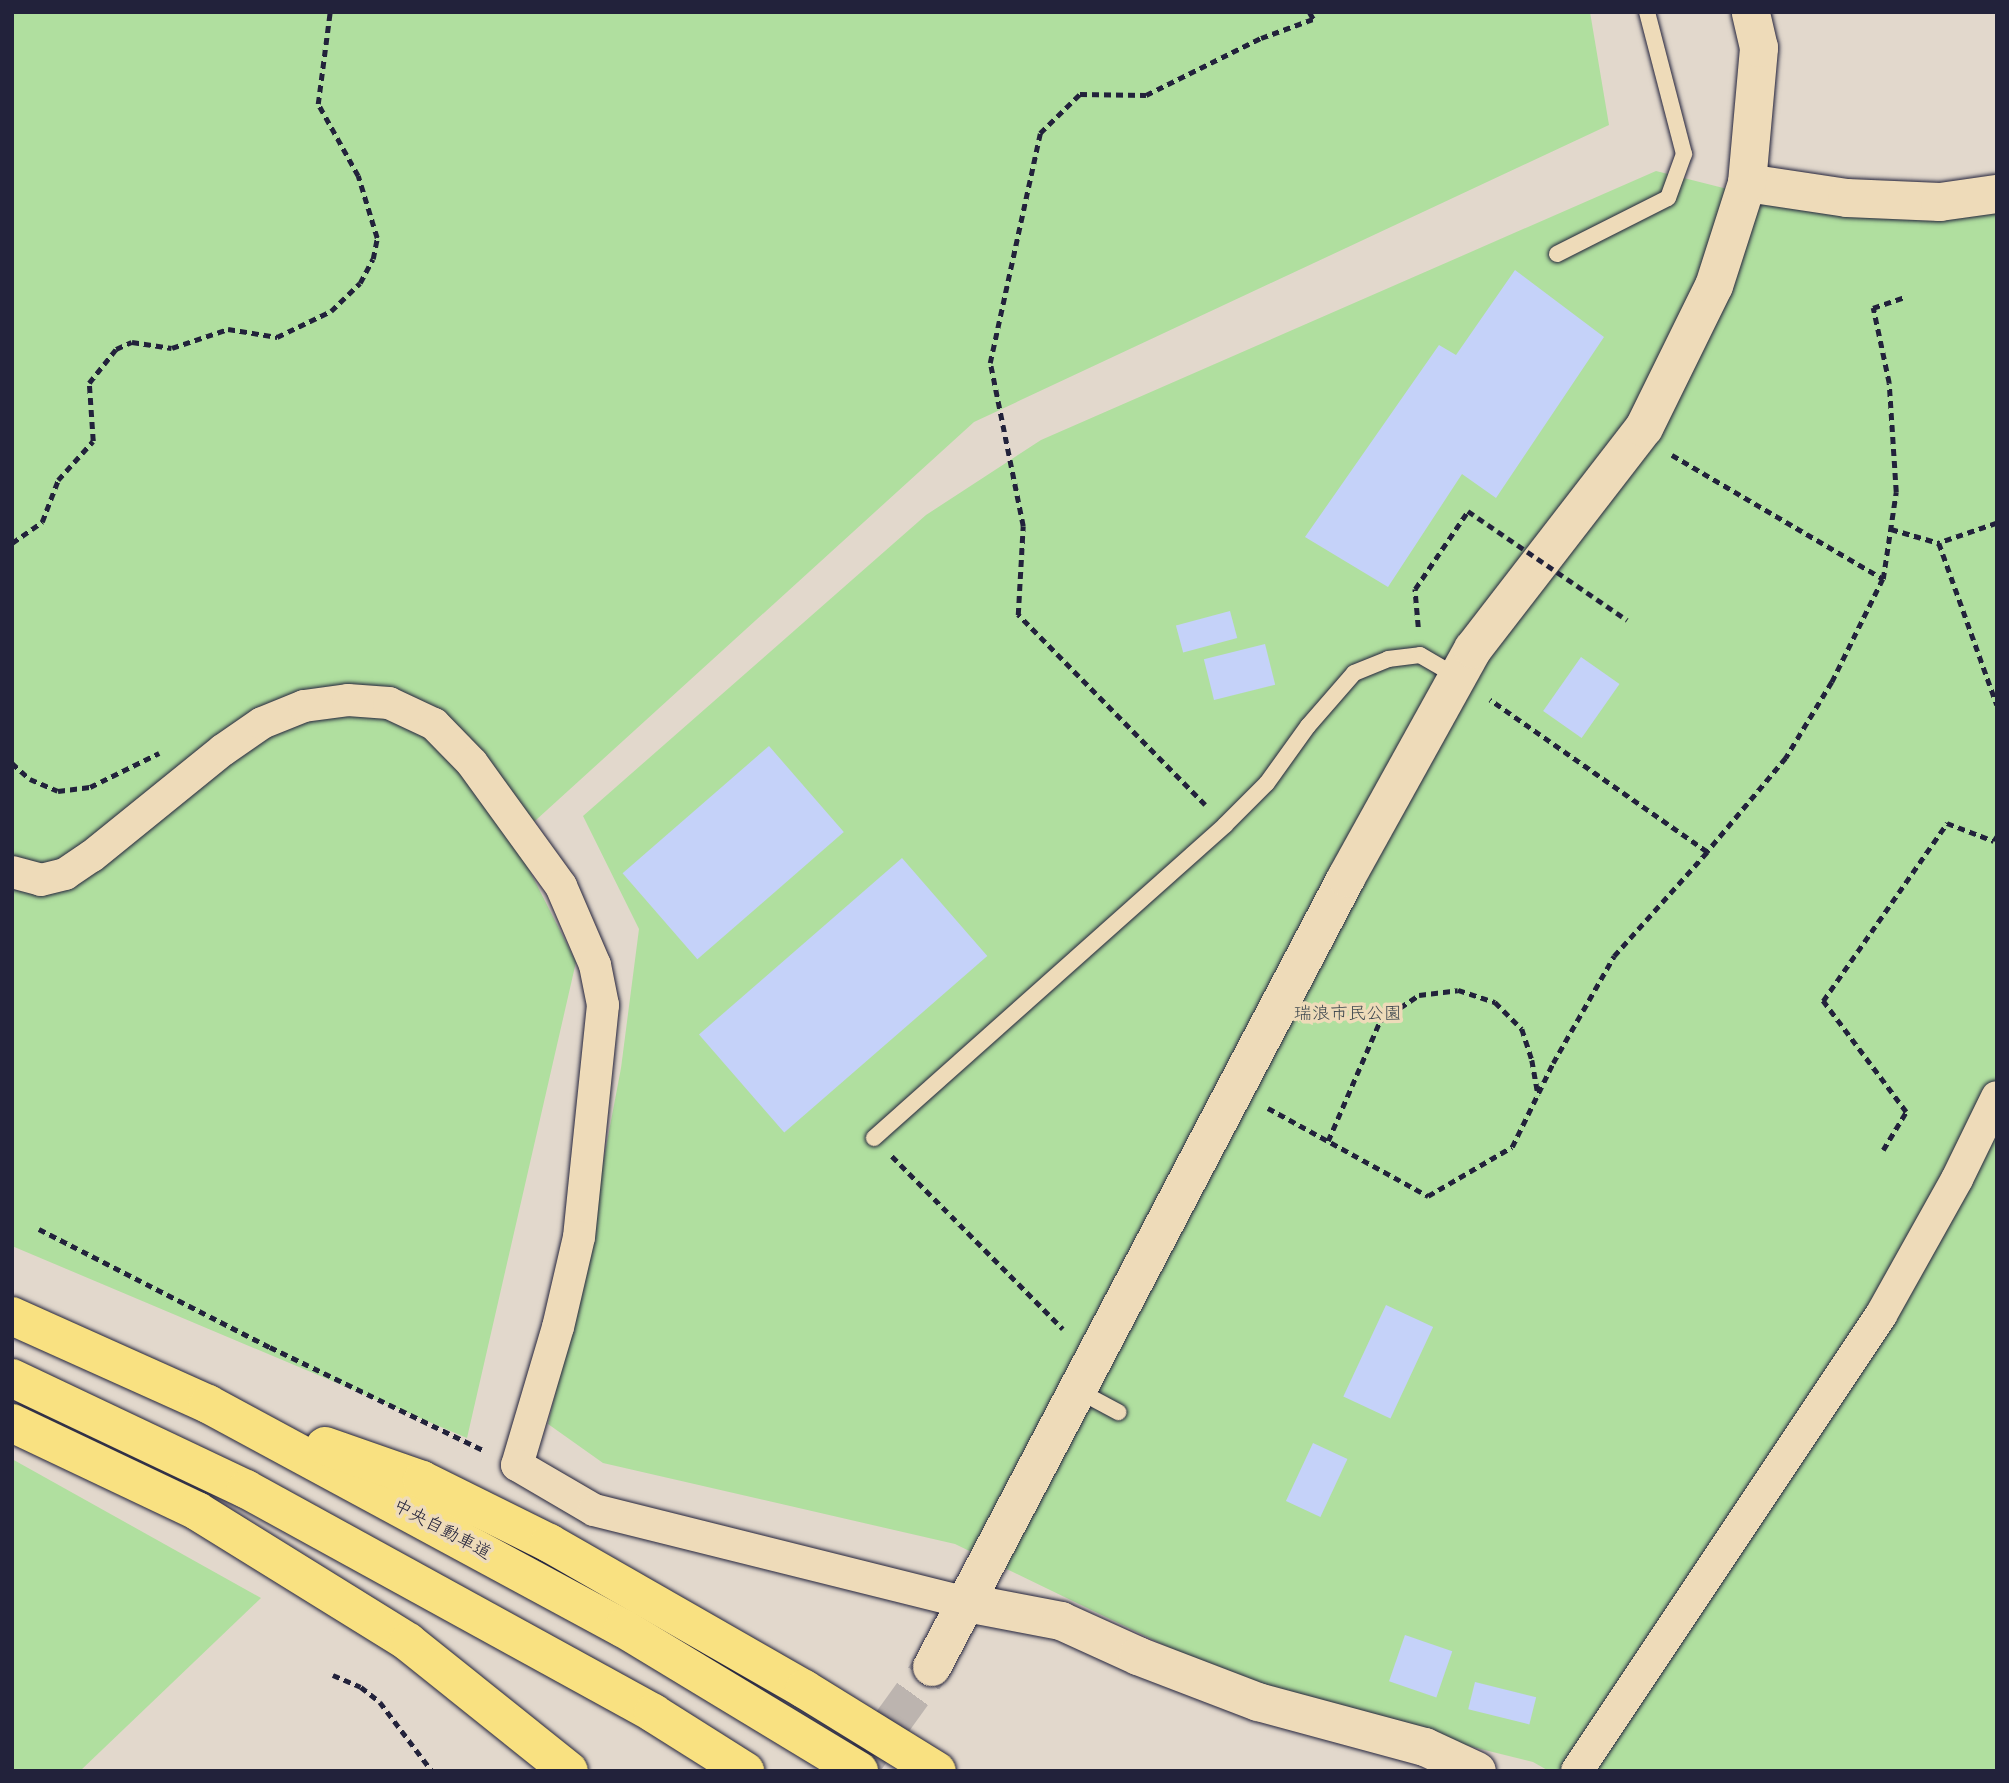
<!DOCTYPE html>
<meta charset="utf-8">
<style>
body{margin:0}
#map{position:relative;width:2009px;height:1783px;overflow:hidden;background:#e2d8cc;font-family:"Balsamiq Sans","Klee One",sans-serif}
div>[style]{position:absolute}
.green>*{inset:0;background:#b0df9f}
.building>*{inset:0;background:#c5d2f9;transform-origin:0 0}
.tertiary-tunnel>*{height:38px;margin-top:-19px;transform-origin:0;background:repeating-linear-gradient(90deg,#bcb4af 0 38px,transparent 0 57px)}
.path>*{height:4.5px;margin-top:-2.25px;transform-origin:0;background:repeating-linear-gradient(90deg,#22223b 0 7px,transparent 0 12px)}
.roads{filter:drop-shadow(0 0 2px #22223b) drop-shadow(0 0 2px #22223b)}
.service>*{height:16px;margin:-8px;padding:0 8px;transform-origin:8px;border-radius:8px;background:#eedbb9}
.minor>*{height:32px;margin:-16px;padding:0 16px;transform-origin:16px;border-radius:16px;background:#eedbb9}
.tertiary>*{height:38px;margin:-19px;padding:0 19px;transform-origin:19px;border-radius:19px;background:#eedbb9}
.motorway>*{height:38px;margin:-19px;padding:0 19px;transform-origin:19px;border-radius:19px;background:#f9e181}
.path-bridge>*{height:4.5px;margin-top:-2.25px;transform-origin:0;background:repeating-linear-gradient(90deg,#22223b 0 7px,transparent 0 12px)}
span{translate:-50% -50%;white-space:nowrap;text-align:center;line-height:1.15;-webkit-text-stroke:7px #eedbb9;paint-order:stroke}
.park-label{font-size:18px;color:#3e484f}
.street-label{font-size:18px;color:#22223b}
.frame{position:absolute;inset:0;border:14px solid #22223b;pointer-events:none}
</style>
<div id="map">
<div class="green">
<div style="clip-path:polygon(12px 12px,1590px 12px,1609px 125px,974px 422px,514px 840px,576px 962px,467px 1438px,12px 1246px)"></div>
<div style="clip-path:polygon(1656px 171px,1823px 213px,1997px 188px,1997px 1771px,1549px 1771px,1533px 1762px,1271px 1697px,955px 1544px,603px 1463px,548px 1424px,574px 1316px,621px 1068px,639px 929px,583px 816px,926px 515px,1041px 440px)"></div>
<div style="clip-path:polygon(12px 1459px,261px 1598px,80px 1771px,12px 1771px)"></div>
</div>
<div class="building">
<div style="clip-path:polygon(1515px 270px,1604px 337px,1496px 498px,1462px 474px,1388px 587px,1305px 537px,1439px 345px,1456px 355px)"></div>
<div style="left:1230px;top:611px;width:28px;height:56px;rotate:75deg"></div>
<div style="left:1265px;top:644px;width:42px;height:63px;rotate:76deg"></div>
<div style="left:1581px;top:657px;width:47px;height:66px;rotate:35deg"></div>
<div style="left:769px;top:746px;width:114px;height:194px;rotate:49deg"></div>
<div style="left:902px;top:858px;width:130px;height:269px;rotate:49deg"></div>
<div style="left:1386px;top:1305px;width:52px;height:101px;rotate:25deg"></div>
<div style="left:1313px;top:1443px;width:38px;height:64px;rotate:25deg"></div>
<div style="left:1405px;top:1635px;width:50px;height:49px;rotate:19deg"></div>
<div style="left:1475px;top:1682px;width:63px;height:28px;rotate:14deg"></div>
</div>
<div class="tertiary-tunnel">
<div style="left:857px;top:1771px;width:128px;rotate:-54.2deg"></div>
</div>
<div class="path">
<div style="left:1672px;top:455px;width:245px;rotate:30.4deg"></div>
<div style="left:1883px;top:579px;width:115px;rotate:116.3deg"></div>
<div style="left:1832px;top:682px;width:89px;rotate:121.2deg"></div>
<div style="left:1786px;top:758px;width:123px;rotate:130deg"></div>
<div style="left:1997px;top:523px;width:61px;rotate:161deg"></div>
<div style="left:1939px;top:543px;width:172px;rotate:70.3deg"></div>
<div style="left:1891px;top:529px;width:50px;rotate:16.3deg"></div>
<div style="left:12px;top:543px;width:37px;rotate:-35deg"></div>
<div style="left:42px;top:522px;width:45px;rotate:-69.1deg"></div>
<div style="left:58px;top:480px;width:52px;rotate:-48.1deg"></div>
<div style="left:93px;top:441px;width:58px;rotate:-93.9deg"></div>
<div style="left:89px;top:383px;width:43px;rotate:-51.5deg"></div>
<div style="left:116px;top:349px;width:17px;rotate:-24deg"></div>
<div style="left:132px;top:342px;width:40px;rotate:8.5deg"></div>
<div style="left:172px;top:348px;width:59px;rotate:-18.7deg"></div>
<div style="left:228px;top:329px;width:50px;rotate:9.3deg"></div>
<div style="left:277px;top:337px;width:60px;rotate:-25.7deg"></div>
<div style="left:331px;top:311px;width:40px;rotate:-44deg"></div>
<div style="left:360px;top:283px;width:27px;rotate:-62deg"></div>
<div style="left:373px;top:259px;width:21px;rotate:-79deg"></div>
<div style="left:377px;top:238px;width:65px;rotate:-107deg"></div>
<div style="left:358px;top:176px;width:82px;rotate:-119.1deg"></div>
<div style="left:318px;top:104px;width:93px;rotate:-82.6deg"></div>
<div style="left:1883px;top:579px;width:88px;rotate:-81.5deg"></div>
<div style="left:1896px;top:492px;width:109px;rotate:-93.7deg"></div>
<div style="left:1889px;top:383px;width:77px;rotate:-102deg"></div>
<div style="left:1873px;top:308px;width:34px;rotate:-19deg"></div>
<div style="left:1418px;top:627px;width:38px;rotate:-95deg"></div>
<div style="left:1415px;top:589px;width:94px;rotate:-55.8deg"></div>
<div style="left:12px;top:763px;width:24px;rotate:42deg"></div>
<div style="left:30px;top:779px;width:30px;rotate:23deg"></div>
<div style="left:58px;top:791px;width:32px;rotate:-7deg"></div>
<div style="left:90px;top:787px;width:77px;rotate:-26.2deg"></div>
<div style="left:1205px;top:805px;width:267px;rotate:-134.5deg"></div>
<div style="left:1018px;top:615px;width:89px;rotate:-86.8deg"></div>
<div style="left:1023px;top:526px;width:166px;rotate:-101.4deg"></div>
<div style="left:990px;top:363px;width:235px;rotate:-77.7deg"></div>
<div style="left:1040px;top:133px;width:56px;rotate:-44.3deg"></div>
<div style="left:1080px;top:94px;width:66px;rotate:0.9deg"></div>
<div style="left:1146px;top:95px;width:128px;rotate:-26.4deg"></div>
<div style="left:1261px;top:38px;width:55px;rotate:-20.1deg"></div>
<div style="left:1313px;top:19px;width:8px;rotate:-120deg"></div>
<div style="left:1268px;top:1108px;width:183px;rotate:28.8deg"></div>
<div style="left:1428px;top:1196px;width:97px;rotate:-30.3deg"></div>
<div style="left:1512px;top:1147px;width:93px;rotate:-64deg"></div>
<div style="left:1553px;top:1063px;width:123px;rotate:-60.3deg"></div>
<div style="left:1614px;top:956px;width:140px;rotate:-48.2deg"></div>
<div style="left:1707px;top:852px;width:265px;rotate:-145deg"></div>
<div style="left:1328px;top:1141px;width:131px;rotate:-66.6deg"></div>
<div style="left:1380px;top:1021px;width:47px;rotate:-33.7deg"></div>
<div style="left:1419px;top:995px;width:39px;rotate:-7deg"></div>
<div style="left:1458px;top:990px;width:39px;rotate:18deg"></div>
<div style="left:1495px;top:1002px;width:38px;rotate:45deg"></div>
<div style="left:1522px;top:1029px;width:33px;rotate:72deg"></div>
<div style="left:1532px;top:1060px;width:36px;rotate:80deg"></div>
<div style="left:1883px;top:1150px;width:44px;rotate:-58.8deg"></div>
<div style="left:1906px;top:1112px;width:139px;rotate:-126.8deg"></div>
<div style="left:1823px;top:1001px;width:217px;rotate:-55.1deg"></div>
<div style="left:1947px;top:823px;width:50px;rotate:21deg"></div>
<div style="left:1994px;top:841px;width:6px;rotate:-59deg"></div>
<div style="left:892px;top:1156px;width:243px;rotate:45.3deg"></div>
<div style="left:39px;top:1229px;width:259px;rotate:27.1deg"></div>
<div style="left:270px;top:1347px;width:239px;rotate:25.8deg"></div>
<div style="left:333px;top:1675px;width:30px;rotate:23deg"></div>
<div style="left:361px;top:1687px;width:24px;rotate:38deg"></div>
<div style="left:380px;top:1702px;width:86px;rotate:53deg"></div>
</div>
<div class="roads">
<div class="service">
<div style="left:1557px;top:254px;width:124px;rotate:-26.8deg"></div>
<div style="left:1668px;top:198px;width:47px;rotate:-70deg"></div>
<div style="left:1684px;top:154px;width:147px;rotate:-104.6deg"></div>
<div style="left:874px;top:1138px;width:470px;rotate:-41.7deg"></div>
<div style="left:1225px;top:825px;width:59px;rotate:-45deg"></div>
<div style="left:1267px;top:783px;width:70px;rotate:-54.3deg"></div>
<div style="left:1308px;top:726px;width:70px;rotate:-49deg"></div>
<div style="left:1354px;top:673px;width:37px;rotate:-22deg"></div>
<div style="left:1388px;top:659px;width:32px;rotate:-7deg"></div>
<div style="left:1420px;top:655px;width:44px;rotate:30.1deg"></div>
<div style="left:1077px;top:1390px;width:47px;rotate:28.2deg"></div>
</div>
<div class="minor">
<div style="left:12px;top:872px;width:30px;rotate:15deg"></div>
<div style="left:41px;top:880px;width:25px;rotate:-14deg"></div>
<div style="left:65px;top:874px;width:32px;rotate:-34deg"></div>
<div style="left:92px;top:856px;width:169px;rotate:-39deg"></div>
<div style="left:223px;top:750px;width:47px;rotate:-34.7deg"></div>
<div style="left:262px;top:723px;width:45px;rotate:-22deg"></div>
<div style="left:304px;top:706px;width:44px;rotate:-7.8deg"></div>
<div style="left:348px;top:700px;width:41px;rotate:4.2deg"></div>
<div style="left:389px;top:703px;width:50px;rotate:25deg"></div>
<div style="left:434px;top:724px;width:54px;rotate:45.7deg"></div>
<div style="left:472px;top:763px;width:152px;rotate:54.1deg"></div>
<div style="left:561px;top:886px;width:86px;rotate:66.7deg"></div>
<div style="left:595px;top:965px;width:41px;rotate:78.7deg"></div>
<div style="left:603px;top:1005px;width:233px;rotate:95.9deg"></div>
<div style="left:579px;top:1237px;width:92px;rotate:103.1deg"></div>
<div style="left:558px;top:1327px;width:144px;rotate:106.5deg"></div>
<div style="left:517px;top:1465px;width:89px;rotate:30.3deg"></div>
<div style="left:594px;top:1510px;width:384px;rotate:14deg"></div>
<div style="left:1577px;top:1771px;width:548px;rotate:-56.31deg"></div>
<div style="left:1881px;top:1315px;width:156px;rotate:-60.8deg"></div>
<div style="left:1957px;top:1179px;width:91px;rotate:-64deg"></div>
</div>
<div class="tertiary">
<div style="left:1747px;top:183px;width:101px;rotate:8.5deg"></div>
<div style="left:1847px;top:198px;width:93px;rotate:2.5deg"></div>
<div style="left:1940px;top:202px;width:58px;rotate:-8deg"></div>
<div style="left:967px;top:1603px;width:96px;rotate:10.8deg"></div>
<div style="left:1061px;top:1621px;width:85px;rotate:24.4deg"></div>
<div style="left:1138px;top:1656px;width:129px;rotate:21deg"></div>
<div style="left:1258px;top:1702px;width:173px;rotate:15.1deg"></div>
<div style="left:1425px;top:1747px;width:57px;rotate:24.8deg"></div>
<div style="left:932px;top:1667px;width:891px;rotate:-62.31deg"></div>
<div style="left:1346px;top:878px;width:262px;rotate:-61deg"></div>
<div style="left:1473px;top:649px;width:279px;rotate:-52.3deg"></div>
<div style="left:1644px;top:428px;width:158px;rotate:-63.8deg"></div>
<div style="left:1714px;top:286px;width:108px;rotate:-72.2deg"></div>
<div style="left:1747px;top:183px;width:136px;rotate:-84.9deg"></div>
<div style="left:1759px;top:48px;width:37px;rotate:-103deg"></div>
</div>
<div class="motorway">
<div style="left:12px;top:1316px;width:215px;rotate:24.2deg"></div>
<div style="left:208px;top:1404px;width:472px;rotate:28.4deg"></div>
<div style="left:623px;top:1628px;width:276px;rotate:31.2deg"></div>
<div style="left:12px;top:1378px;width:259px;rotate:25.4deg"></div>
<div style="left:246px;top:1489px;width:465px;rotate:28.8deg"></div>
<div style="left:653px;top:1713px;width:109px;rotate:32.2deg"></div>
<div style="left:12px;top:1423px;width:205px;rotate:25.4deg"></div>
<div style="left:197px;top:1511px;width:248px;rotate:31.8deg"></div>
<div style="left:408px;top:1642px;width:206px;rotate:38.7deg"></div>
<div style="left:325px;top:1446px;width:103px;rotate:19.3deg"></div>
<div style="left:422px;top:1480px;width:142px;rotate:26.4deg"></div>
<div style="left:549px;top:1543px;width:294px;rotate:29.8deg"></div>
<div style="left:804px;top:1689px;width:156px;rotate:31.7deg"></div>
</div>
</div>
<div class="path-bridge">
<div style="left:1468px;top:511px;width:193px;rotate:34.4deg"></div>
</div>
<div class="park-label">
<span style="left:1348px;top:1014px">瑞浪市民公園</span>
</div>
<div class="street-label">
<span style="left:442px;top:1530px;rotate:28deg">中央自動車道</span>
</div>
<div class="frame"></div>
</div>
